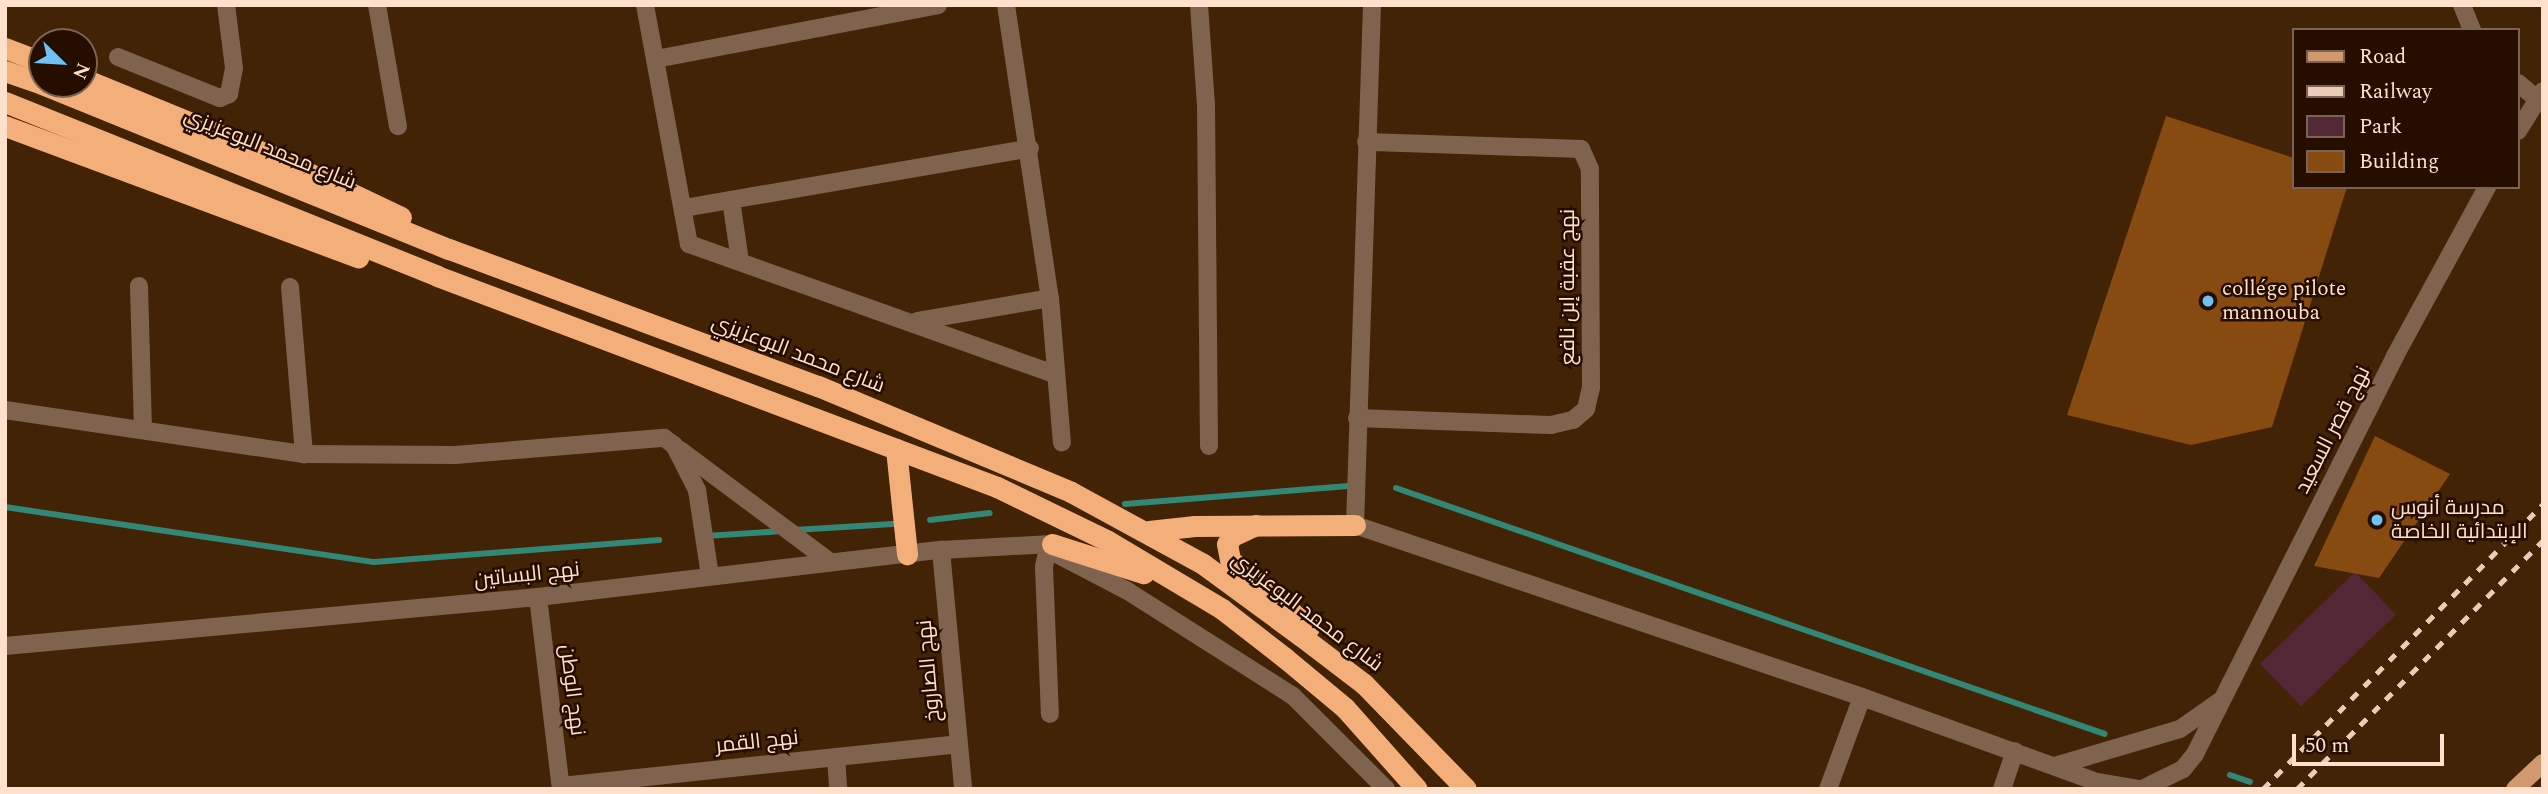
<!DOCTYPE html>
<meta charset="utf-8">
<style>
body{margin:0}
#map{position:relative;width:2548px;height:794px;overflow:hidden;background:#422306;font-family:Spectral,Cairo,serif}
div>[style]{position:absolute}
.green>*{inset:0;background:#522837;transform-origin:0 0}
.stream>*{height:6px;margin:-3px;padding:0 3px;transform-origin:3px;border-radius:3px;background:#338776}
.building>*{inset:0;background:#874b11}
.minor>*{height:18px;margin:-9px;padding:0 9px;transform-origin:9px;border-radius:9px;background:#7f634f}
.major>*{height:18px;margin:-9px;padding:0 9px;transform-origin:9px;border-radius:9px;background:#d2996e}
.highway>*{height:21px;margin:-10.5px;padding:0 10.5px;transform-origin:10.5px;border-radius:10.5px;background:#f3ae7a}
.rail>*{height:5px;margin-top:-2.5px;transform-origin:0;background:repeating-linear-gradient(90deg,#eacdb8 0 9px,transparent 0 18px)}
.dots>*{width:19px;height:19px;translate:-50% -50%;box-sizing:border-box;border:4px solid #250d00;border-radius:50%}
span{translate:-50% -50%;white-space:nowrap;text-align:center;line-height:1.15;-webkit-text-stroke:5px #250d00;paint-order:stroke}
.street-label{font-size:21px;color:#fee1cd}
.poi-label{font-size:21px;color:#fee1cd}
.left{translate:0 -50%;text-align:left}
.frame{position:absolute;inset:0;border:7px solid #fee1cd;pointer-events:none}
.legend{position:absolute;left:2292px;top:28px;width:228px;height:161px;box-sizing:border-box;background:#250d00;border:2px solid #7c6252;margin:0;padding:9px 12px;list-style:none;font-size:21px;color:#fee1cd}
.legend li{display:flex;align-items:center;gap:14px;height:35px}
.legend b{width:35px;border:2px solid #7c6252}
.north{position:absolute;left:28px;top:28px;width:70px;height:70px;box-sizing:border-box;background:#250d00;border:2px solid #7c6252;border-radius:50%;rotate:114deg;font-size:19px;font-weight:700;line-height:28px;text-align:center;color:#fee1cd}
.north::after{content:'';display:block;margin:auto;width:24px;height:32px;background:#70c1f4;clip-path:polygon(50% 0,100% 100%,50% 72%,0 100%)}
.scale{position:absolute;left:2292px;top:734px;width:152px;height:32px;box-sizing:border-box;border:4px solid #fee1cd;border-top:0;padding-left:9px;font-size:21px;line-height:24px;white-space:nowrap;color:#fee1cd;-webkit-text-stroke:5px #250d00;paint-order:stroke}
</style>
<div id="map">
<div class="green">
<div style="left:2355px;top:572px;width:59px;height:132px;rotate:46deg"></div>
</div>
<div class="stream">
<div style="left:1396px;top:488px;width:750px;rotate:19.14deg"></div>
<div style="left:1125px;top:504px;width:224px;rotate:-4.6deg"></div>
<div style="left:5px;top:507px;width:373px;rotate:8.5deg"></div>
<div style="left:374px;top:562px;width:286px;rotate:-4.4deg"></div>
<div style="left:930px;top:520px;width:60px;rotate:-6.7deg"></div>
<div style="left:794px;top:530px;width:99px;rotate:-3.5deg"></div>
<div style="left:706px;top:536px;width:77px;rotate:-3.7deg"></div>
<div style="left:2230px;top:775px;width:21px;rotate:19deg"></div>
</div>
<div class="building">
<div style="clip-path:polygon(2166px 116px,2294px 158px,2294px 187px,2347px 187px,2272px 427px,2191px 445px,2067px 415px)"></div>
<div style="clip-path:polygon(2375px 436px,2450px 474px,2379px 578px,2314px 566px)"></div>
</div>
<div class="minor">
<div style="left:377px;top:5px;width:123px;rotate:80.2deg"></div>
<div style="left:645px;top:5px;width:243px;rotate:79.6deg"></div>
<div style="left:689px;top:244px;width:387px;rotate:19.6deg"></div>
<div style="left:1006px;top:5px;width:296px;rotate:81.5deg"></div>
<div style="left:1050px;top:298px;width:145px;rotate:85.3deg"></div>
<div style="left:1199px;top:5px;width:100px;rotate:86deg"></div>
<div style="left:1206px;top:105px;width:341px;rotate:89.5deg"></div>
<div style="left:1372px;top:5px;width:520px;rotate:91.87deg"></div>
<div style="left:1355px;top:525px;width:535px;rotate:18.74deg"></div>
<div style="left:1862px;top:697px;width:250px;rotate:19.9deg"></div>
<div style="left:2097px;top:782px;width:43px;rotate:9.5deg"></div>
<div style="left:2462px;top:5px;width:27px;rotate:68deg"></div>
<div style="left:118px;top:57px;width:110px;rotate:21.9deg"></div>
<div style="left:220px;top:98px;width:10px;rotate:-24deg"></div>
<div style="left:229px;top:94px;width:26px;rotate:-79deg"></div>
<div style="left:234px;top:68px;width:64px;rotate:-97.2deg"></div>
<div style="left:656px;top:59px;width:287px;rotate:-10.8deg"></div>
<div style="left:2518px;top:83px;width:23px;rotate:40deg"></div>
<div style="left:2518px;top:131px;width:47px;rotate:-58deg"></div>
<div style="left:731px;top:200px;width:62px;rotate:81.6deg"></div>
<div style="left:684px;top:208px;width:351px;rotate:-9.8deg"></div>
<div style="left:139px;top:286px;width:144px;rotate:88.4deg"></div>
<div style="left:290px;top:287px;width:168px;rotate:85.2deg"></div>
<div style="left:917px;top:321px;width:135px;rotate:-9.8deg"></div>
<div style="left:5px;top:410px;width:302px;rotate:8.4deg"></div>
<div style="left:304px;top:454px;width:151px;rotate:0.4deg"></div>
<div style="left:455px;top:455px;width:210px;rotate:-4.7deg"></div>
<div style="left:664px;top:438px;width:12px;rotate:35deg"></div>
<div style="left:674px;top:445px;width:51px;rotate:62.9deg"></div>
<div style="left:697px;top:490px;width:87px;rotate:81.4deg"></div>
<div style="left:1357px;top:418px;width:194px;rotate:2.1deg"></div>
<div style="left:1551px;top:425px;width:23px;rotate:-13deg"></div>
<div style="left:1573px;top:420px;width:17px;rotate:-40deg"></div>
<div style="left:1586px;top:409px;width:22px;rotate:-77deg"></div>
<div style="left:1591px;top:388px;width:219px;rotate:-90.3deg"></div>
<div style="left:1590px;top:169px;width:22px;rotate:-114deg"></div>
<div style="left:1581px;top:149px;width:215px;rotate:-178.1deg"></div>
<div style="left:680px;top:450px;width:186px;rotate:36.7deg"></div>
<div style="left:1048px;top:549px;width:18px;rotate:103deg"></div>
<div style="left:1044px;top:567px;width:147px;rotate:87.7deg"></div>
<div style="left:941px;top:550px;width:240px;rotate:84.7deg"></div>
<div style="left:1049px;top:550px;width:87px;rotate:27.5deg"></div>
<div style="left:1126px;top:590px;width:198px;rotate:32.4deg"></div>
<div style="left:1293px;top:696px;width:132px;rotate:45deg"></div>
<div style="left:538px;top:597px;width:193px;rotate:83.2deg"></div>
<div style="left:5px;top:646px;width:535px;rotate:-5.25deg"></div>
<div style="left:538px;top:597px;width:406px;rotate:-6.7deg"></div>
<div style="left:941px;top:550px;width:111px;rotate:-3.1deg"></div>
<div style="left:836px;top:757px;width:32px;rotate:86deg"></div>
<div style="left:2055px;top:766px;width:130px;rotate:-16.5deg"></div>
<div style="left:2180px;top:729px;width:49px;rotate:-35deg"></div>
<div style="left:561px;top:786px;width:399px;rotate:-6deg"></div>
<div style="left:1828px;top:789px;width:98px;rotate:-69.7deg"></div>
<div style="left:2002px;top:789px;width:40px;rotate:-71.1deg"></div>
<div style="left:2142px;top:789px;width:46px;rotate:-26deg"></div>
<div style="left:2183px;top:769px;width:19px;rotate:-51deg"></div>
<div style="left:2195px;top:754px;width:445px;rotate:-63.3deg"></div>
<div style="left:2395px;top:356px;width:192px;rotate:-61.4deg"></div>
</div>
<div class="major">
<div style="left:2515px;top:789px;width:38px;rotate:-43deg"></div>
</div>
<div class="highway">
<div style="left:5px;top:48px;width:40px;rotate:21deg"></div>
<div style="left:5px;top:71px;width:39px;rotate:19deg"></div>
<div style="left:84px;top:79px;width:211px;rotate:22.3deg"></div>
<div style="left:279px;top:159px;width:135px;rotate:25.4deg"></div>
<div style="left:42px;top:84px;width:439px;rotate:22.1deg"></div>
<div style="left:449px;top:249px;width:394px;rotate:20.4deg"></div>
<div style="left:818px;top:386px;width:274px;rotate:22.7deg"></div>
<div style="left:1071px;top:492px;width:150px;rotate:28.6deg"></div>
<div style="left:1203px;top:564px;width:122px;rotate:36.3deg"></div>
<div style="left:1301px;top:636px;width:79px;rotate:37.3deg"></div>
<div style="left:1364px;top:684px;width:146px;rotate:45.8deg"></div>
<div style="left:5px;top:102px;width:466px;rotate:21.9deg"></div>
<div style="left:437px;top:276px;width:598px;rotate:20.65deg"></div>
<div style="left:997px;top:487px;width:123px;rotate:25.9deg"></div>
<div style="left:1108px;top:541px;width:133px;rotate:30.8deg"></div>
<div style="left:1222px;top:609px;width:80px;rotate:37.9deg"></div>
<div style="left:1285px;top:658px;width:78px;rotate:39.8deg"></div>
<div style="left:1345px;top:708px;width:108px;rotate:48.4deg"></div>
<div style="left:5px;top:126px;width:377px;rotate:20.4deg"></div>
<div style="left:896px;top:449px;width:106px;rotate:84deg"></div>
<div style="left:1256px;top:525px;width:26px;rotate:155deg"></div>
<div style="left:1232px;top:536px;width:9px;rotate:122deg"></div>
<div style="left:1227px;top:544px;width:16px;rotate:79deg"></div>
<div style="left:1230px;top:560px;width:104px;rotate:40.3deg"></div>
<div style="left:1149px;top:531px;width:46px;rotate:-6.2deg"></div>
<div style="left:1195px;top:526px;width:160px;rotate:-0.4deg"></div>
<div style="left:1052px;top:544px;width:96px;rotate:17.7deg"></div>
</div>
<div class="rail">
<div style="left:2263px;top:789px;width:400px;rotate:-45.5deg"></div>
<div style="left:2297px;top:789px;width:350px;rotate:-45.3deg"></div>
</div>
<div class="dots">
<div style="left:2208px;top:301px;background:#70c1f4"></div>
<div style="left:2377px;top:520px;background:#70c1f4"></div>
</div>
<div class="street-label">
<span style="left:270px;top:149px;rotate:22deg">شارع محمد البوعزيزي</span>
<span style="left:1568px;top:287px;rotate:-90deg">نهج عقبة إبن نافع</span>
<span style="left:798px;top:354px;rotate:21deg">شارع محمد البوعزيزي</span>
<span style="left:2333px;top:430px;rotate:-63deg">نهج قصر السعيد</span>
<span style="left:527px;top:575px;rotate:-6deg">نهج البساتين</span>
<span style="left:1307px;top:612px;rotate:37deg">شارع محمد البوعزيزي</span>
<span style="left:929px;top:671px;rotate:-95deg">نهج الصاروخ</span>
<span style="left:572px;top:690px;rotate:83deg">نهج الوطن</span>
<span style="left:757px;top:742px;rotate:-6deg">نهج القمر</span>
</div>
<div class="poi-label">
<span class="left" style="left:2222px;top:301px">collége pilote<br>mannouba</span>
<span class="left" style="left:2391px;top:520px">مدرسة أنوس<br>الإبتدائية الخاصة</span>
</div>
<div class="frame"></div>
<ul class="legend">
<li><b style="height:9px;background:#d2996e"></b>Road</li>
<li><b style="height:9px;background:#eacdb8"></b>Railway</li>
<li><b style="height:19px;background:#522837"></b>Park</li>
<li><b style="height:19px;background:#874b11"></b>Building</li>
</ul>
<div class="north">N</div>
<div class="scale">50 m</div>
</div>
